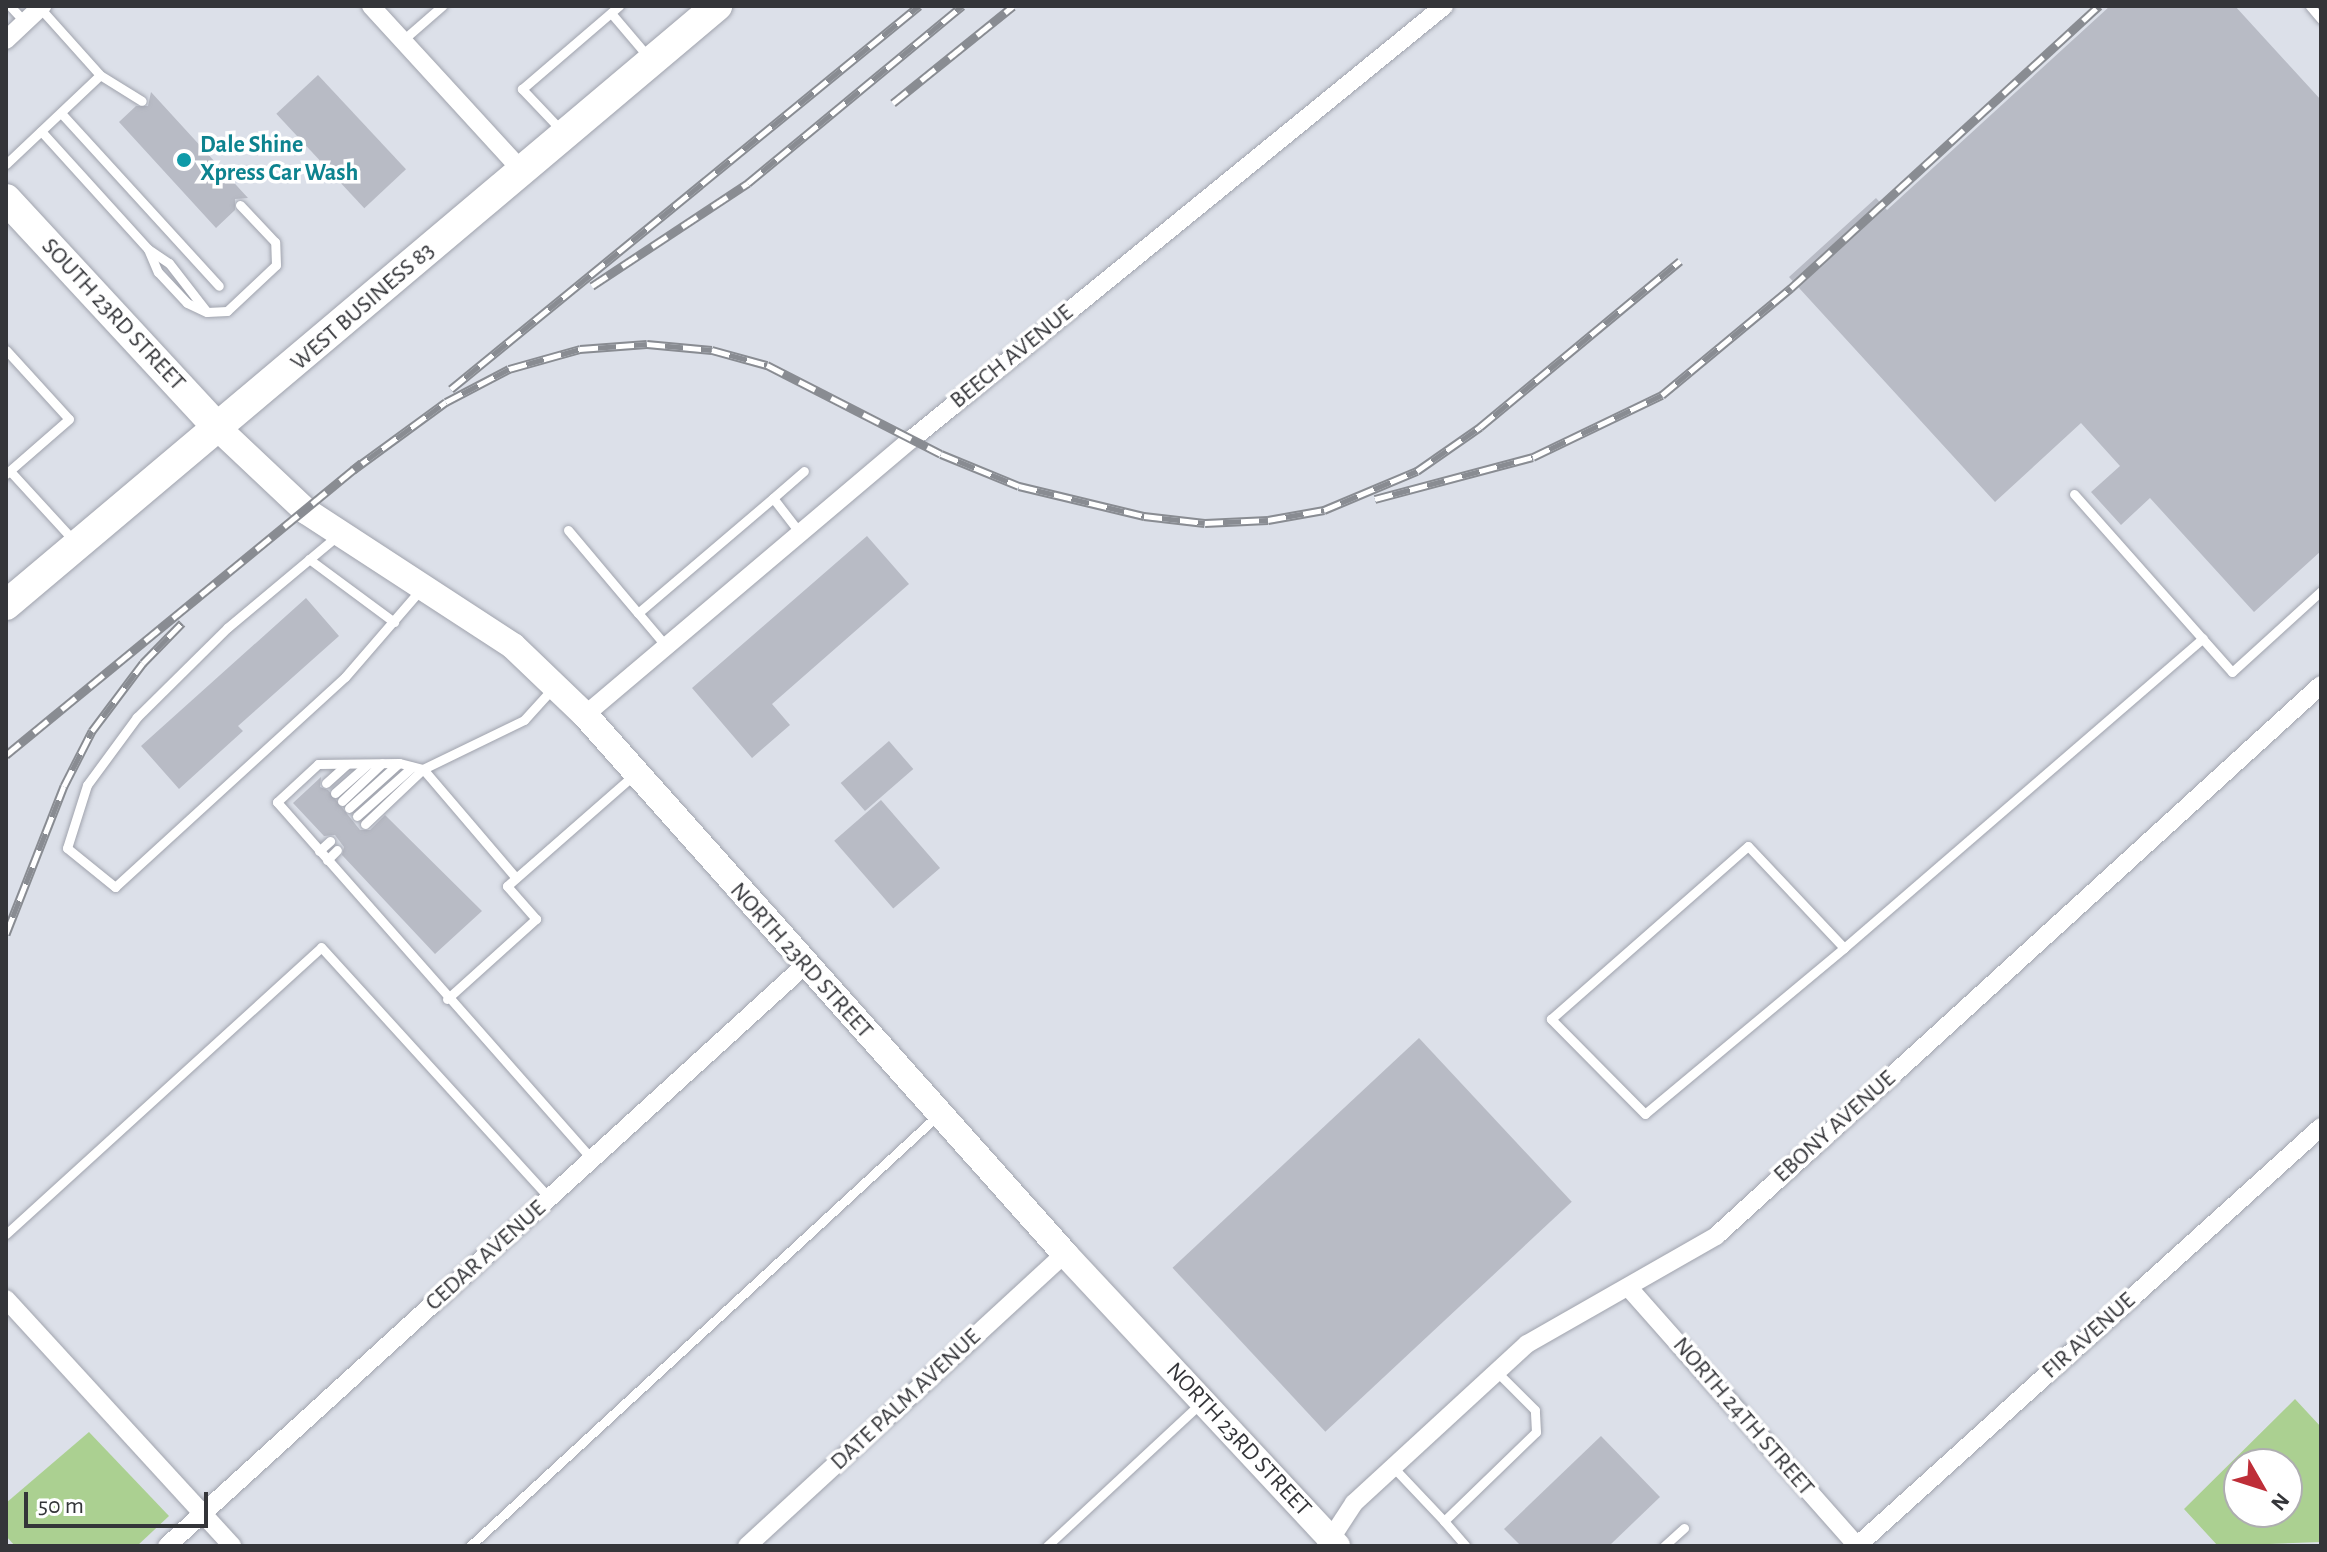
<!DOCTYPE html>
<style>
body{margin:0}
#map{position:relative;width:2327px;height:1552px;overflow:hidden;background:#dce0e9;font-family:"Alegreya Sans",sans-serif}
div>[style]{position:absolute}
.green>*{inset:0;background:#abd091}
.building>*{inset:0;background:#b8bbc5;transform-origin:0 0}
.roads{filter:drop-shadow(0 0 2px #a0a3ad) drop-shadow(0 0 2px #a0a3ad)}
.lane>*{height:9px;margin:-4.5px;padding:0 4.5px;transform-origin:4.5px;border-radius:4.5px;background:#fff}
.street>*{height:18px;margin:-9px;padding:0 9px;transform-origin:9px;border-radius:9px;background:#fff}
.secondary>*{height:26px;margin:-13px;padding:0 13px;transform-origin:13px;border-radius:13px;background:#fff}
.primary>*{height:30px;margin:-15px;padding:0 15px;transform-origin:15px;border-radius:15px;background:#fff}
.rail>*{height:9px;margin-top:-4.5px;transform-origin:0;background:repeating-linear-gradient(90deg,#fff 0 18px,#898c92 0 36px);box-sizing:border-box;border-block:2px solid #898c92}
.dots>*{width:22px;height:22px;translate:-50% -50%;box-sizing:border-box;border:4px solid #fff;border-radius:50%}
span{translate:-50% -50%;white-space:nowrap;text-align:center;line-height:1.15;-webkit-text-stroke:7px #fff;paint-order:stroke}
.culture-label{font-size:24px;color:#0d838f;font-weight:700}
.left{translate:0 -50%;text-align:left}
.street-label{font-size:24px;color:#343539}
.frame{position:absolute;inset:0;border:8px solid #343539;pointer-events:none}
.north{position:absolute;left:2223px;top:1448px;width:80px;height:80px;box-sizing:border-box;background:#fff;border:2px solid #aeaeb0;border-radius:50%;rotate:129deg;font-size:22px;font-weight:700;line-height:32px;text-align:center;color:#343539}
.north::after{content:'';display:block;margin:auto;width:28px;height:36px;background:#be2e38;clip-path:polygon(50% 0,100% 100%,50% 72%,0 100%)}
.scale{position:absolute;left:24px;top:1492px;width:184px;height:36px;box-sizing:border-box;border:4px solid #343539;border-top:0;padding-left:10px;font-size:24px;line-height:28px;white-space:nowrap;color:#343539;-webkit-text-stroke:6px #fff;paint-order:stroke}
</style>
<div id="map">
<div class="green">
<div style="clip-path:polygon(evenodd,2295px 1399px,2321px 1427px,2321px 1542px,2218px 1546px,2184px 1509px,2295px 1399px,2239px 1464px,2287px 1464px,2287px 1512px,2239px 1512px,2239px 1464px)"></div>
<div style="clip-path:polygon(89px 1432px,169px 1516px,137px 1546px,15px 1546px,6px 1536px,6px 1503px)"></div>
</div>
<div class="building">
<div style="clip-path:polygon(2110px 6px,2235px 6px,2321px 100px,2321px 551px,2254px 612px,2150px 498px,2121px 525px,2091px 492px,2120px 466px,2081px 423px,1995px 502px,1789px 277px,1876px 198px,1887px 210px)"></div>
<div style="left:318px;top:75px;width:129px;height:57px;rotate:47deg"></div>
<div style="clip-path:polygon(151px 92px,248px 198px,235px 199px,235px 210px,216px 228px,119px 122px,136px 106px,148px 106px)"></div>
<div style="clip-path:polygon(867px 536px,909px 584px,772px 704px,790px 725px,752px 758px,692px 688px)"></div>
<div style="clip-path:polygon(306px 598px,339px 636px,238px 726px,243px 731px,179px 789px,141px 746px)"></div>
<div style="left:889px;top:741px;width:37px;height:64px;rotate:49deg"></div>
<div style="clip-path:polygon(321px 777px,320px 787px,328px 790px,360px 830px,370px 830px,385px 815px,482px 911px,435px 954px,342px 855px,344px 847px,335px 835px,324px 836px,293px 803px)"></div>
<div style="left:881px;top:800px;width:90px;height:62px;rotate:49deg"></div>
<div style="left:1419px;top:1038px;width:224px;height:337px;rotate:47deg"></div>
<div style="clip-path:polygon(1601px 1436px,1660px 1497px,1609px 1546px,1521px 1546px,1504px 1529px)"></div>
</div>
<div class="roads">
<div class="lane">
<div style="left:10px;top:6px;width:22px;rotate:47deg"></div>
<div style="left:2310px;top:6px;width:17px;rotate:50deg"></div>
<div style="left:611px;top:13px;width:60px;rotate:49.7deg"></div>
<div style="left:403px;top:40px;width:52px;rotate:-41.1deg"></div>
<div style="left:100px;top:75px;width:49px;rotate:31.8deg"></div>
<div style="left:61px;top:113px;width:234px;rotate:47.6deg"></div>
<div style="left:561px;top:130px;width:57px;rotate:-133.6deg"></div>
<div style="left:522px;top:89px;width:128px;rotate:-40.6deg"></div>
<div style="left:41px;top:131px;width:159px;rotate:47.8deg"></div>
<div style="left:148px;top:249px;width:25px;rotate:34deg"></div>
<div style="left:169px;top:263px;width:62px;rotate:52.2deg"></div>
<div style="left:207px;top:312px;width:20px;rotate:-3deg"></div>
<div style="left:227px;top:311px;width:67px;rotate:-43.2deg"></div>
<div style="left:276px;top:265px;width:23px;rotate:-92deg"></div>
<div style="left:275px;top:242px;width:51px;rotate:-133.4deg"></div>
<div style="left:6px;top:164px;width:129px;rotate:-43.4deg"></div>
<div style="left:100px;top:75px;width:90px;rotate:-131.8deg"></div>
<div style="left:148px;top:249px;width:25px;rotate:67deg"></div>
<div style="left:158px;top:272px;width:42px;rotate:46.9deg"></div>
<div style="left:187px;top:303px;width:21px;rotate:25deg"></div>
<div style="left:6px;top:350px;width:93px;rotate:47.6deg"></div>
<div style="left:69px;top:419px;width:84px;rotate:138.9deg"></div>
<div style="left:10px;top:471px;width:96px;rotate:47.5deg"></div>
<div style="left:2074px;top:494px;width:238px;rotate:48.4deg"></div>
<div style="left:2232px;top:672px;width:120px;rotate:-42.3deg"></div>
<div style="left:568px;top:530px;width:109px;rotate:49.9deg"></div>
<div style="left:800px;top:533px;width:44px;rotate:-127.6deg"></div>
<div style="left:773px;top:498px;width:41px;rotate:-41.1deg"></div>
<div style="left:337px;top:536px;width:143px;rotate:140.1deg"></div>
<div style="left:227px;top:628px;width:127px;rotate:135.3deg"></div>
<div style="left:137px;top:717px;width:84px;rotate:126.3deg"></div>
<div style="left:87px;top:785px;width:66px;rotate:107.6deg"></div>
<div style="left:67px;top:848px;width:62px;rotate:39.1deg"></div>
<div style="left:115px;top:887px;width:311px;rotate:-42.4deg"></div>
<div style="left:345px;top:677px;width:116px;rotate:-49.2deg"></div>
<div style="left:309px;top:559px;width:106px;rotate:36.5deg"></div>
<div style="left:666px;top:646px;width:43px;rotate:-130.3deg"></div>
<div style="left:638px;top:613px;width:177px;rotate:-40.4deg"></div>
<div style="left:553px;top:688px;width:43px;rotate:132.2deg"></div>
<div style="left:524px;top:720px;width:112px;rotate:154.1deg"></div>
<div style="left:423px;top:769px;width:25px;rotate:-166deg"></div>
<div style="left:399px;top:763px;width:81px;rotate:179.3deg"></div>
<div style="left:318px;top:764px;width:56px;rotate:137.2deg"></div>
<div style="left:277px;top:802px;width:476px;rotate:48.6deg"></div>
<div style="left:326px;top:783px;width:28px;rotate:-42deg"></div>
<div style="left:335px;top:793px;width:44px;rotate:-41.3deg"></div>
<div style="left:342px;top:801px;width:55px;rotate:-43.5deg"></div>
<div style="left:349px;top:808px;width:67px;rotate:-42deg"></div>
<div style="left:357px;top:816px;width:74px;rotate:-41.7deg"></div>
<div style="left:365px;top:824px;width:80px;rotate:-43.5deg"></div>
<div style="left:423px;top:769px;width:143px;rotate:49.5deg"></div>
<div style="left:319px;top:851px;width:15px;rotate:-42deg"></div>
<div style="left:327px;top:860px;width:14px;rotate:-45deg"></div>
<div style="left:1844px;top:948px;width:259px;rotate:140.2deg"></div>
<div style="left:1645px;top:1114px;width:134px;rotate:-134.7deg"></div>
<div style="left:1551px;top:1019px;width:262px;rotate:-41.3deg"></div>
<div style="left:1748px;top:846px;width:140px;rotate:46.7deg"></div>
<div style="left:1844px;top:948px;width:474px;rotate:-40.8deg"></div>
<div style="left:447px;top:999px;width:120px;rotate:-42deg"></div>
<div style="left:536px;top:919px;width:44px;rotate:-131.3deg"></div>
<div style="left:507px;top:886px;width:169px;rotate:-41.2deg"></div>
<div style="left:6px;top:1234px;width:426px;rotate:-42.3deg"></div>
<div style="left:321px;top:947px;width:339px;rotate:47.7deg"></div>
<div style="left:1393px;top:1467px;width:74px;rotate:46.6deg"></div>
<div style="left:1444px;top:1521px;width:128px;rotate:-44.1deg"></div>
<div style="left:1536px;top:1432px;width:22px;rotate:-93deg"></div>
<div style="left:1535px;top:1410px;width:54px;rotate:-135deg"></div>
<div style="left:1444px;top:1521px;width:33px;rotate:49deg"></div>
<div style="left:470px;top:1546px;width:636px;rotate:-42.64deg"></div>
<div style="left:1047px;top:1546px;width:209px;rotate:-42.9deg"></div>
<div style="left:1664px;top:1546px;width:27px;rotate:-42deg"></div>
</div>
<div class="street">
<div style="left:371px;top:6px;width:224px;rotate:47.5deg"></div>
<div style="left:6px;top:40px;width:50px;rotate:-43.4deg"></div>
<div style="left:585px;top:715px;width:428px;rotate:-40.2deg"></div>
<div style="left:912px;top:439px;width:686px;rotate:-39.14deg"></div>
<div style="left:1629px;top:1288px;width:344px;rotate:48.5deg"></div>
<div style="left:1857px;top:1546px;width:625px;rotate:-42.08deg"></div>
<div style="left:6px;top:1299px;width:335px;rotate:47.5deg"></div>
<div style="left:167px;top:1546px;width:861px;rotate:-42.32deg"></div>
<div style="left:747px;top:1546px;width:432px;rotate:-42.6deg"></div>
<div style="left:1326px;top:1546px;width:51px;rotate:-56.9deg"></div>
<div style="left:1354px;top:1503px;width:235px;rotate:-42.6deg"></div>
<div style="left:1527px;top:1344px;width:218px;rotate:-29.7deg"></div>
<div style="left:1716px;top:1236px;width:818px;rotate:-42.33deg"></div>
</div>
<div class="secondary">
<div style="left:220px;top:430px;width:118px;rotate:43.3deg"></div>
<div style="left:306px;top:511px;width:247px;rotate:33.1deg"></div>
<div style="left:513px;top:646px;width:100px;rotate:43.8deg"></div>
<div style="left:585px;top:715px;width:722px;rotate:48.31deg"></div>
<div style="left:1065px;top:1254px;width:399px;rotate:47deg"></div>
</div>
<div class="primary">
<div style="left:6px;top:199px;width:315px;rotate:47.2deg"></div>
<div style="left:6px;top:605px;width:930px;rotate:-40.11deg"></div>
</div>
</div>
<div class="rail">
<div style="left:893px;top:103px;width:154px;rotate:-38.9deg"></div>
<div style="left:592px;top:286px;width:187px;rotate:-33.4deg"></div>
<div style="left:748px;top:183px;width:278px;rotate:-39.6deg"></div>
<div style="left:451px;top:389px;width:605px;rotate:-39.3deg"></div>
<div style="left:353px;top:470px;width:115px;rotate:-36.2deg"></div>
<div style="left:446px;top:402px;width:71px;rotate:-27.6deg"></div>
<div style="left:509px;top:369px;width:74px;rotate:-15.7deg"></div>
<div style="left:580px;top:349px;width:67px;rotate:-4.3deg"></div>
<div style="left:647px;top:344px;width:65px;rotate:5.3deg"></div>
<div style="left:712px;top:350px;width:57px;rotate:15.3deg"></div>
<div style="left:767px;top:365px;width:195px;rotate:27.1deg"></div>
<div style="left:941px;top:454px;width:84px;rotate:22.3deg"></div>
<div style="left:1019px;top:486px;width:129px;rotate:13.5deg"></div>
<div style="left:1144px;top:516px;width:61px;rotate:6.5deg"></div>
<div style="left:1205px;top:523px;width:63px;rotate:-2.7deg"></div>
<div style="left:1268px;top:520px;width:57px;rotate:-10.1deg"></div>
<div style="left:1324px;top:510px;width:101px;rotate:-22.8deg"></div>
<div style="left:1417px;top:471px;width:77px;rotate:-34.9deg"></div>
<div style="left:1480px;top:427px;width:260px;rotate:-39.7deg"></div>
<div style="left:1375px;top:499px;width:163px;rotate:-14.9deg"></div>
<div style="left:1533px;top:457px;width:143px;rotate:-25.7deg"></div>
<div style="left:1662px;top:395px;width:168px;rotate:-39.7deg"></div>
<div style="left:1791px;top:288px;width:418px;rotate:-42.5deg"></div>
<div style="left:6px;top:755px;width:460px;rotate:-39.4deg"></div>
<div style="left:6px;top:934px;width:159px;rotate:-68.6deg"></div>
<div style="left:64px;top:786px;width:62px;rotate:-63deg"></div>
<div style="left:92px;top:731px;width:85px;rotate:-53.1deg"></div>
<div style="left:143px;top:663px;width:56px;rotate:-45.7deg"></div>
</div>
<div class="dots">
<div style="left:184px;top:160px;background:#0f9aa8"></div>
</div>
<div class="culture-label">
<span class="left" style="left:200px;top:160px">Dale Shine<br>Xpress Car Wash</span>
</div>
<div class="street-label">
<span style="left:363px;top:307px;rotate:-41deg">WEST BUSINESS 83</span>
<span style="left:113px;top:315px;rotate:47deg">SOUTH 23RD STREET</span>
<span style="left:1012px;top:357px;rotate:-39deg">BEECH AVENUE</span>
<span style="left:801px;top:961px;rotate:48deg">NORTH 23RD STREET</span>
<span style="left:1835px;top:1127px;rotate:-42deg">EBONY AVENUE</span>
<span style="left:486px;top:1256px;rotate:-42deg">CEDAR AVENUE</span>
<span style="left:2089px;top:1336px;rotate:-42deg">FIR AVENUE</span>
<span style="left:906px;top:1400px;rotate:-43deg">DATE PALM AVENUE</span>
<span style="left:1743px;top:1417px;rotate:49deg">NORTH 24TH STREET</span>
<span style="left:1238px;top:1440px;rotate:47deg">NORTH 23RD STREET</span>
</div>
<div class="frame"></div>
<div class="north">N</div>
<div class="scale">50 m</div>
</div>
